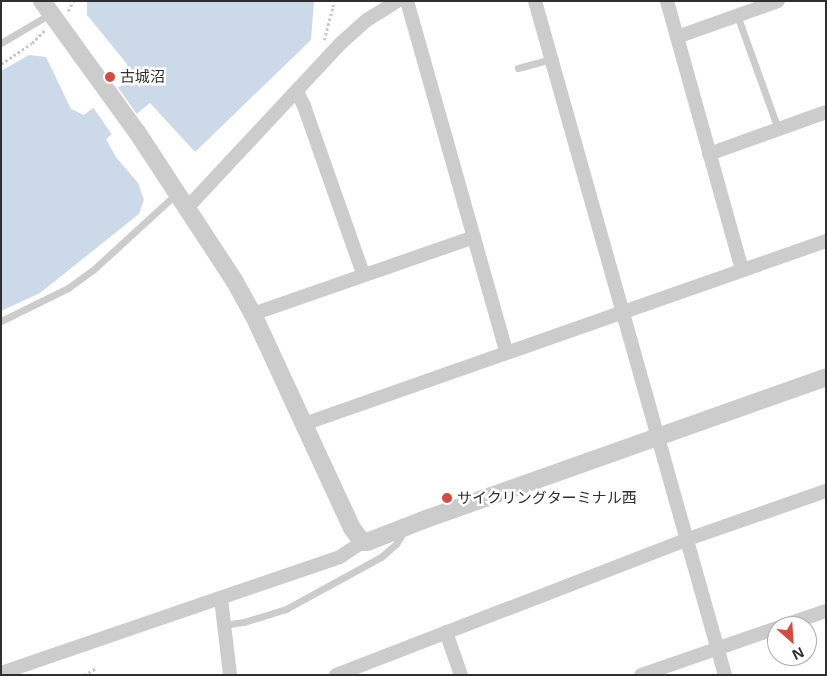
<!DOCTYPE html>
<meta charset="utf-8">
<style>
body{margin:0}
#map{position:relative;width:827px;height:676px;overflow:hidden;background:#fff;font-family:"Noto Sans","Noto Sans JP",sans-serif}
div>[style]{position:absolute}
.water>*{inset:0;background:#ccd9e9}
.pier>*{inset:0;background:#fff;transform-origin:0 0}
.path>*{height:2.5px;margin-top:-1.25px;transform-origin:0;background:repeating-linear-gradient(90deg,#c9c9c9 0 2.5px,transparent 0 5px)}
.service>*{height:7px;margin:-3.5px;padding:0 3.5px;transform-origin:3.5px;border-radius:3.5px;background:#ccc}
.minor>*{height:14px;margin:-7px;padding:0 7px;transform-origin:7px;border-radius:7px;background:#ccc}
.tertiary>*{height:18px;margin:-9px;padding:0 9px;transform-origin:9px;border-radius:9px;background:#ccc}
.dots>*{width:14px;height:14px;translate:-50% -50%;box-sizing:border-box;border:2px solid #fff;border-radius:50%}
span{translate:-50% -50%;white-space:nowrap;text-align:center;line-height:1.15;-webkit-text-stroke:5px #fff;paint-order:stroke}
.poi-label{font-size:15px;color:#2f2f2f}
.left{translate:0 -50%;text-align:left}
.frame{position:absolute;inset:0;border:2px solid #2f2f2f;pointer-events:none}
.north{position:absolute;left:767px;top:616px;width:50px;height:50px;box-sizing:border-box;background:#fff;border:1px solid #acacac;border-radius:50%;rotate:154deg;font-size:14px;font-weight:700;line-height:20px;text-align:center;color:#2f2f2f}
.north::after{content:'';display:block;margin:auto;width:18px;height:22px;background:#d54b41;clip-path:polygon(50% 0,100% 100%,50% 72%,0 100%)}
</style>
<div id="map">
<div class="water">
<div style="clip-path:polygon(87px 1px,314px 1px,311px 40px,195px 152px,150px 103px,106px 139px,116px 157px,138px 183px,144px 200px,139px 214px,40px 293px,1px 311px,1px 71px,29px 55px,46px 57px,71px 109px,84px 115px,129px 79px,127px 64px,87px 15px)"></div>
</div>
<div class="pier">
<div style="left:117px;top:86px;width:37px;height:32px;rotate:55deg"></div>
</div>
<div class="path">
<div style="left:68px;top:11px;width:11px;rotate:-63deg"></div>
<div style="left:324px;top:40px;width:34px;rotate:-75deg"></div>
<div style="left:333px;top:7px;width:6px;rotate:-99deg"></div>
<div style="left:1px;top:64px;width:37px;rotate:-34deg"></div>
<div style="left:32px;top:43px;width:18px;rotate:-45deg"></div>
<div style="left:84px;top:675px;width:13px;rotate:-29deg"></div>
</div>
<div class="service">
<div style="left:737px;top:15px;width:121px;rotate:70.2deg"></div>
<div style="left:1px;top:43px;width:57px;rotate:-30.6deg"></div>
<div style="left:518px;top:68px;width:34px;rotate:-15deg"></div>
<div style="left:1px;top:321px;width:75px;rotate:-26.2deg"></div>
<div style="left:68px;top:288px;width:31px;rotate:-36deg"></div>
<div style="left:93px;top:270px;width:114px;rotate:-42.5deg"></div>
<div style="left:224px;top:625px;width:20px;rotate:-9deg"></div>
<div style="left:244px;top:622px;width:44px;rotate:-17.2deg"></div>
<div style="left:286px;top:609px;width:108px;rotate:-28.7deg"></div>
<div style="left:381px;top:557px;width:20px;rotate:-41deg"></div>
<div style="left:396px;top:544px;width:15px;rotate:-58deg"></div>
</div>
<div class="minor">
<div style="left:407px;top:1px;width:365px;rotate:74.2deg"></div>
<div style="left:535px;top:1px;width:700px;rotate:74.26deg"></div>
<div style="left:667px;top:1px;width:279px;rotate:74.4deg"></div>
<div style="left:677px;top:37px;width:107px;rotate:-19.6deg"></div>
<div style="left:297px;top:92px;width:16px;rotate:63deg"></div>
<div style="left:304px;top:106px;width:178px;rotate:70.6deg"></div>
<div style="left:709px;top:154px;width:124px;rotate:-19.7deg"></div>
<div style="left:187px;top:208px;width:224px;rotate:-47deg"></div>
<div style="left:340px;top:44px;width:36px;rotate:-42deg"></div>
<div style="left:367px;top:20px;width:36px;rotate:-32deg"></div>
<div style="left:253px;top:314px;width:234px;rotate:-19.2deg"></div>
<div style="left:304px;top:424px;width:553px;rotate:-19.32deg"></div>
<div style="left:221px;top:599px;width:77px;rotate:83.2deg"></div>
<div style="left:782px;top:626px;width:46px;rotate:-18.8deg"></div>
<div style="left:446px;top:632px;width:46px;rotate:70.8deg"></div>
<div style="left:1px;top:673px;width:358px;rotate:-18.9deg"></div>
<div style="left:340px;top:557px;width:27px;rotate:-34deg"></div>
<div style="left:336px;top:675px;width:377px;rotate:-21.1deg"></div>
<div style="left:688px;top:539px;width:146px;rotate:-19.2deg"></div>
<div style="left:641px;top:675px;width:144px;rotate:-19.1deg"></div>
</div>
<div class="tertiary">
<div style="left:42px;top:1px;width:162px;rotate:54.1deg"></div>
<div style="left:137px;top:132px;width:179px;rotate:56.8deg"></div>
<div style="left:235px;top:282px;width:37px;rotate:61deg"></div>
<div style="left:253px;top:314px;width:236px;rotate:65.2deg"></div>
<div style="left:352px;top:528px;width:17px;rotate:54deg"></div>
<div style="left:362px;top:542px;width:5px"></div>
<div style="left:367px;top:542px;width:63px;rotate:-21.3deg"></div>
<div style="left:426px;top:519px;width:424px;rotate:-19.5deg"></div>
</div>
<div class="dots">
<div style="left:110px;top:77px;background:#d54b41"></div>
<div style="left:447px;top:498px;background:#d54b41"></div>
</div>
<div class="poi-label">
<span class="left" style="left:120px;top:77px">古城沼</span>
<span class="left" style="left:457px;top:498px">サイクリングターミナル西</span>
</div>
<div class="frame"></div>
<div class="north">N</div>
</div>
